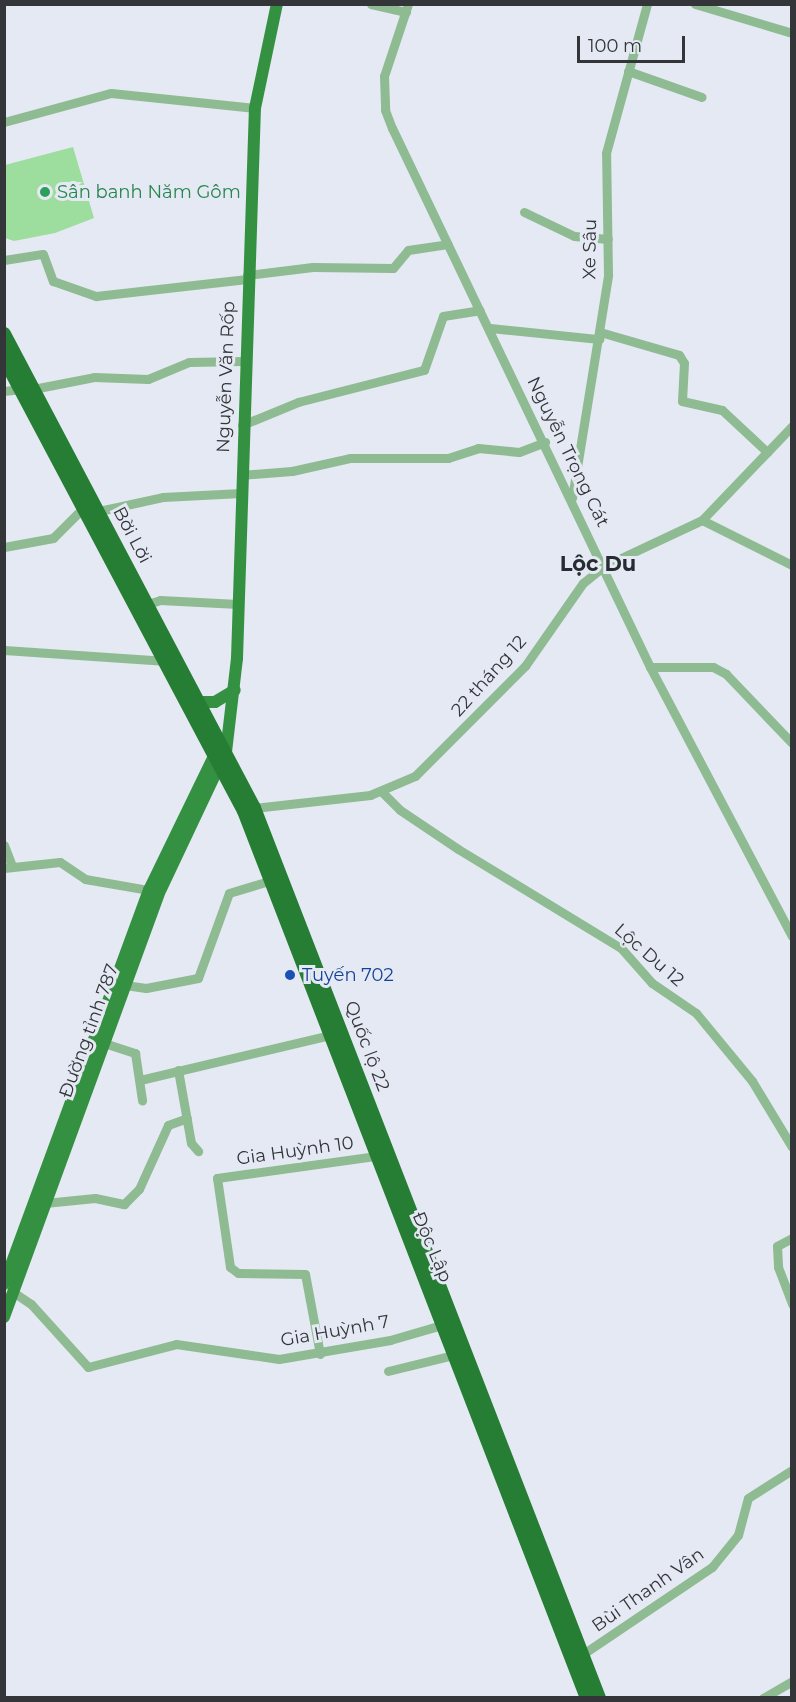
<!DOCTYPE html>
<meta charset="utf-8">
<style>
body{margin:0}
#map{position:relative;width:796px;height:1702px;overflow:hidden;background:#e4e9f3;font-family:Montserrat,sans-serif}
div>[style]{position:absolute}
.green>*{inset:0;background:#9ddd9d}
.minor>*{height:9px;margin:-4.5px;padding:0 4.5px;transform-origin:4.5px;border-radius:4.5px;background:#8ebb91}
.major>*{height:12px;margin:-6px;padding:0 6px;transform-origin:6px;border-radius:6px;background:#359142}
.highway>*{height:14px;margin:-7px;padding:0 7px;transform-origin:7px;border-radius:7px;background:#267d34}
.dots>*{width:16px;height:16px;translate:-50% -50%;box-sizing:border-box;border:3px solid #e4e9f3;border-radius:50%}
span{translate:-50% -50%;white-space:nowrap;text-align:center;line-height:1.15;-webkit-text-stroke:6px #e4e9f3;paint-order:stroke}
.leisure-label{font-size:18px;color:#27864d}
.left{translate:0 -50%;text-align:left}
.street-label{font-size:18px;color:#333539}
.transit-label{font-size:18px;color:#164399}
.quarter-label{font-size:21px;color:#272b32;font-weight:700}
.frame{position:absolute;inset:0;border:6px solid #333539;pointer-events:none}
.scale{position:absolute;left:577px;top:36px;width:108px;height:27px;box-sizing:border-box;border:3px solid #333539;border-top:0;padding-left:8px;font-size:18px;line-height:21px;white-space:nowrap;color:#333539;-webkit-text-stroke:4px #e4e9f3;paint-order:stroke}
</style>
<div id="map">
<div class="green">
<div style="clip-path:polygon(73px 147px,94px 218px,55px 233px,14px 241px,5px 238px,5px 165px)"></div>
</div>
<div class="minor">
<div style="left:371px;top:4px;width:36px;rotate:13deg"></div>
<div style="left:408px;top:4px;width:76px;rotate:108.4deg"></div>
<div style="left:384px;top:76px;width:34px;rotate:88deg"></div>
<div style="left:385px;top:110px;width:19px;rotate:69deg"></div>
<div style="left:392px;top:128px;width:598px;rotate:64.42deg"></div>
<div style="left:650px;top:667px;width:304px;rotate:62.2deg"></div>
<div style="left:695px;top:4px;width:101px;rotate:16.6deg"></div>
<div style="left:628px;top:71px;width:78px;rotate:19.4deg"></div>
<div style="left:4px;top:122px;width:111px;rotate:-15.2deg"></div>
<div style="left:111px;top:93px;width:145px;rotate:5.9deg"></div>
<div style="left:524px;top:212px;width:55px;rotate:25.6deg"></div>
<div style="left:574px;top:236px;width:34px;rotate:5deg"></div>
<div style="left:4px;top:260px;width:39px;rotate:-9deg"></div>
<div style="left:43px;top:254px;width:29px;rotate:70deg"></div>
<div style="left:53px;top:281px;width:46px;rotate:19.2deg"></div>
<div style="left:96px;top:296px;width:152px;rotate:-6.4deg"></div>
<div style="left:247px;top:275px;width:66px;rotate:-6.9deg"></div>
<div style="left:313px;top:267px;width:80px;rotate:0.7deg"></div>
<div style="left:393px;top:268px;width:23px;rotate:-50deg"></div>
<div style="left:408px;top:250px;width:40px;rotate:-8.5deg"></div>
<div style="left:490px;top:328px;width:110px;rotate:5.8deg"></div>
<div style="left:600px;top:332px;width:82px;rotate:16.2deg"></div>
<div style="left:679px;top:355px;width:9px;rotate:58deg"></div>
<div style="left:684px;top:363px;width:38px;rotate:93deg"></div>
<div style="left:682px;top:401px;width:41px;rotate:12.7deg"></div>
<div style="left:722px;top:410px;width:62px;rotate:43deg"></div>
<div style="left:33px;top:389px;width:62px;rotate:-11.1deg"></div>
<div style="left:94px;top:377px;width:54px;rotate:2.1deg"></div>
<div style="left:148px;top:379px;width:44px;rotate:-22.5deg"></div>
<div style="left:189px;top:362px;width:55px;rotate:-1deg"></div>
<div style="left:4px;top:391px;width:17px;rotate:-7deg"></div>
<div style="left:242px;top:425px;width:61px;rotate:-22.3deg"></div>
<div style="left:298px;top:402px;width:130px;rotate:-14.3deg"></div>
<div style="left:424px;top:370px;width:57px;rotate:-70.6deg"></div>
<div style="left:443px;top:316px;width:37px;rotate:-9deg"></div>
<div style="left:241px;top:475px;width:51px;rotate:-4.5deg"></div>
<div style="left:292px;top:471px;width:59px;rotate:-12.6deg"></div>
<div style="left:350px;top:458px;width:98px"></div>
<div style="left:448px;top:458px;width:32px;rotate:-18deg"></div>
<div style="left:478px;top:448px;width:41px;rotate:5.6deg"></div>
<div style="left:519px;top:452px;width:28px;rotate:-21deg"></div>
<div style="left:572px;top:498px;width:226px;rotate:-80.8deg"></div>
<div style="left:608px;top:275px;width:122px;rotate:-90.9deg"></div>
<div style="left:606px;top:153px;width:155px;rotate:-74.6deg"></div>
<div style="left:99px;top:511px;width:66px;rotate:-12.3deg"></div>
<div style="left:163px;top:497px;width:78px;rotate:-2.9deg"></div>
<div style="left:702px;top:520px;width:101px;rotate:26.6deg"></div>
<div style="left:4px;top:547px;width:50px;rotate:-10.4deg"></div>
<div style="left:53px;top:538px;width:42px;rotate:-45deg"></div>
<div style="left:148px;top:604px;width:13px;rotate:-18deg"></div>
<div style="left:160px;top:600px;width:78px;rotate:2.9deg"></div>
<div style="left:4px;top:650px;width:163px;rotate:3.9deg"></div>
<div style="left:650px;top:667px;width:63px"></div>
<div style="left:713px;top:667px;width:15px;rotate:28deg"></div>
<div style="left:726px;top:674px;width:95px;rotate:46.3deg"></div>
<div style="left:382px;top:792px;width:25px;rotate:45deg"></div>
<div style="left:400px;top:810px;width:70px;rotate:33.9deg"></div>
<div style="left:458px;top:849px;width:191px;rotate:31.3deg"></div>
<div style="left:621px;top:948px;width:47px;rotate:48.5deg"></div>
<div style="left:652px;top:983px;width:53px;rotate:34.3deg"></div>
<div style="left:696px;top:1013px;width:88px;rotate:50.5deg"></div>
<div style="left:752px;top:1081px;width:77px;rotate:58.8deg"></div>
<div style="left:254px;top:808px;width:117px;rotate:-6.4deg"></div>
<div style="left:370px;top:795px;width:49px;rotate:-22.9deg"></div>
<div style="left:415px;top:776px;width:156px;rotate:-45deg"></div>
<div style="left:525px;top:666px;width:101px;rotate:-55.1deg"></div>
<div style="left:583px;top:583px;width:27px;rotate:-39deg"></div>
<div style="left:604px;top:566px;width:108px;rotate:-25.1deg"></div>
<div style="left:702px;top:520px;width:130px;rotate:-46.2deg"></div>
<div style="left:4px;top:845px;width:22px;rotate:69deg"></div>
<div style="left:4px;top:868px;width:56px;rotate:-6.1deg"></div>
<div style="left:60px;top:862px;width:30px;rotate:34deg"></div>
<div style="left:85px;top:879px;width:65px;rotate:9.8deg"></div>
<div style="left:125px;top:985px;width:21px;rotate:8deg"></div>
<div style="left:146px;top:988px;width:53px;rotate:-10.9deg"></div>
<div style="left:198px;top:978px;width:90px;rotate:-70deg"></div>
<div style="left:229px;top:893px;width:45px;rotate:-16.8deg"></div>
<div style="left:104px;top:1043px;width:33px;rotate:18deg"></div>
<div style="left:135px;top:1053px;width:48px;rotate:81.5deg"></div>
<div style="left:178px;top:1070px;width:74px;rotate:79.9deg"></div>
<div style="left:191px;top:1143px;width:11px;rotate:49deg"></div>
<div style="left:140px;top:1080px;width:195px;rotate:-13.3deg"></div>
<div style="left:45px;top:1203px;width:50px;rotate:-5.7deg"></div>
<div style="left:95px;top:1198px;width:30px;rotate:12deg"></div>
<div style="left:124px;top:1204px;width:21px;rotate:-45deg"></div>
<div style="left:139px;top:1189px;width:70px;rotate:-65.6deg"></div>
<div style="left:168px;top:1125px;width:20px;rotate:-20deg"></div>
<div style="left:792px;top:1238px;width:17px;rotate:152deg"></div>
<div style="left:777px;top:1246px;width:21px;rotate:87deg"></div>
<div style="left:778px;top:1267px;width:40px;rotate:69deg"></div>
<div style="left:13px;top:1292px;width:22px;rotate:34deg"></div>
<div style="left:31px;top:1304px;width:85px;rotate:47.9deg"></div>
<div style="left:88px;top:1367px;width:91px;rotate:-14.6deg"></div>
<div style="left:176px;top:1344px;width:104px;rotate:8.3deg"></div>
<div style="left:279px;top:1359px;width:113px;rotate:-9.7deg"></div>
<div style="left:390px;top:1340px;width:57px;rotate:-16.2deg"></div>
<div style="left:320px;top:1354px;width:81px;rotate:-100.6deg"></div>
<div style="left:305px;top:1274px;width:67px;rotate:-179.1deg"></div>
<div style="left:238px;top:1273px;width:10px;rotate:-143deg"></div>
<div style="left:230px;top:1267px;width:90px;rotate:-98.3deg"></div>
<div style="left:217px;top:1178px;width:161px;rotate:-7.9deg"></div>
<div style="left:388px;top:1371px;width:71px;rotate:-13.8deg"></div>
<div style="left:583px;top:1654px;width:156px;rotate:-34deg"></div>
<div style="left:712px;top:1567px;width:41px;rotate:-50.9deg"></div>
<div style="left:738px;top:1535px;width:38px;rotate:-75deg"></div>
<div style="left:748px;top:1498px;width:52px;rotate:-32.5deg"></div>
<div style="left:763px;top:1698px;width:34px;rotate:-30deg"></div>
</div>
<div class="major">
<div style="left:199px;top:702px;width:16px"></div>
<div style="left:215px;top:702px;width:23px;rotate:-31deg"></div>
<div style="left:226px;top:752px;width:95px;rotate:-83.3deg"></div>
<div style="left:237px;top:658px;width:550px;rotate:-88.13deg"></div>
<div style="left:255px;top:108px;width:106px;rotate:-78.1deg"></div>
<div style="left:4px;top:1284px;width:420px;rotate:-69.8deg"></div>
<div style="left:149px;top:890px;width:151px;rotate:-64.1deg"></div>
<div style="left:4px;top:1317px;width:456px;rotate:-69.9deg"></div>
<div style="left:161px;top:889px;width:138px;rotate:-64.7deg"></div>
</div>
<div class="highway">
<div style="left:4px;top:334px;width:536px;rotate:62.19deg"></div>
<div style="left:254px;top:808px;width:955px;rotate:68.81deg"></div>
<div style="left:4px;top:358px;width:513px;rotate:62.09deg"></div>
<div style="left:244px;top:811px;width:951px;rotate:68.86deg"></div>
</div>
<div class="dots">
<div style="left:45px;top:192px;background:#2e9e5b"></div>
<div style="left:290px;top:975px;background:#1a4fb4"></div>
</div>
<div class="leisure-label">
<span class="left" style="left:57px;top:192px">Sân banh Năm Gôm</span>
</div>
<div class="street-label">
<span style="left:590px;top:249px;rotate:-89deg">Xe Sâu</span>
<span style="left:226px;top:377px;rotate:-88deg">Nguyễn Văn Rốp</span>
<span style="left:568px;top:452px;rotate:64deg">Nguyễn Trọng Cát</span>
<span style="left:132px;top:535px;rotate:62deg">Bời Lời</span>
<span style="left:489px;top:676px;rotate:-48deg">22 tháng 12</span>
<span style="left:649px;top:955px;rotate:41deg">Lộc Du 12</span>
<span style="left:89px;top:1031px;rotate:-70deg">Đường tỉnh 787</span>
<span style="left:367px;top:1046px;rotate:69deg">Quốc lộ 22</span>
<span style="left:295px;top:1151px;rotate:-8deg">Gia Huỳnh 10</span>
<span style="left:432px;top:1247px;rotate:67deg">Độc Lập</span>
<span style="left:335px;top:1331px;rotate:-10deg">Gia Huỳnh 7</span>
<span style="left:648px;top:1590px;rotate:-35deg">Bùi Thanh Vân</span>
</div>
<div class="transit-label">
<span class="left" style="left:302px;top:975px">Tuyến 702</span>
</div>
<div class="quarter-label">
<span style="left:598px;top:564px">Lộc Du</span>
</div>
<div class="frame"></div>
<div class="scale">100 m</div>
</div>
